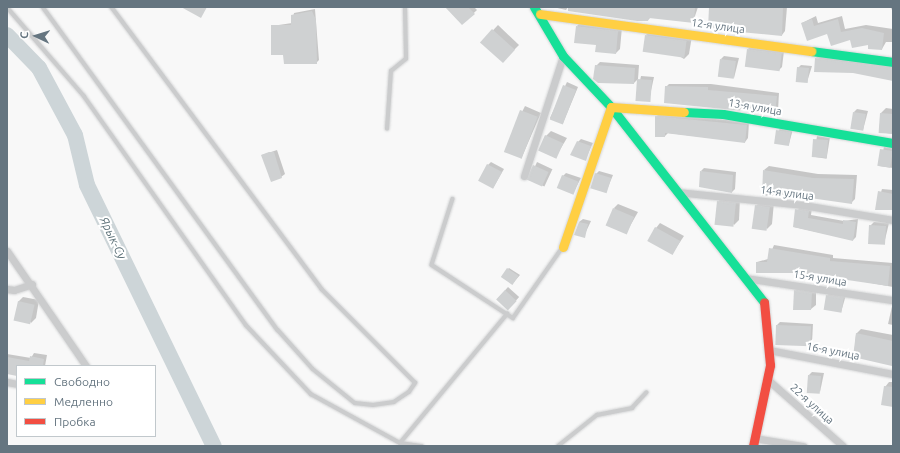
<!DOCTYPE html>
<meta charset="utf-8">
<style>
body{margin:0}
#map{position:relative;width:900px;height:453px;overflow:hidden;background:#f8f8f8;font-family:Ubuntu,sans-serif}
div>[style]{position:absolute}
.shadow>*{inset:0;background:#0003;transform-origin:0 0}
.river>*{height:16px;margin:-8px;padding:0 8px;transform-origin:8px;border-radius:8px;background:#cdd5d8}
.building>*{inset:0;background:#cfd1d2;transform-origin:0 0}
.roads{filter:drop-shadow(0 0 1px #d4d5d6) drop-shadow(0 0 1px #d4d5d6)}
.lane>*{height:3.5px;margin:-1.75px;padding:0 1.75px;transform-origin:1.75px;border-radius:1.75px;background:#cbcccd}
.street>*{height:7px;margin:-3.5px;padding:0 3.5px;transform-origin:3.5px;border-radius:3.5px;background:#cbcccd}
.fast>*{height:9px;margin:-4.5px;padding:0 4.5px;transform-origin:4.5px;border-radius:4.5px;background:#16e098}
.slow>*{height:9px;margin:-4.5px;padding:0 4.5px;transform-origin:4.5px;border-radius:4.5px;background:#ffcf43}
.jam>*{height:9px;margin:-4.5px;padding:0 4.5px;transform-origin:4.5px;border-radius:4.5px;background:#f24e42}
span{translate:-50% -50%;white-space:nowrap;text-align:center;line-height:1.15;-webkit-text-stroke:4px #fff;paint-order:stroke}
.street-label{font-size:11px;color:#657580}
.water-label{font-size:12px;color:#60747b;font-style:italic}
.frame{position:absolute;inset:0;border:8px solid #657580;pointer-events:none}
.legend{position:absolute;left:16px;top:365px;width:140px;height:72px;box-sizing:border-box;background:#fff;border:1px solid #c1c8cc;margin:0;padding:5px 7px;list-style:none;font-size:12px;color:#657580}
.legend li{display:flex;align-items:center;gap:8px;height:20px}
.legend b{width:20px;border:1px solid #c1c8cc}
.north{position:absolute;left:16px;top:16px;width:40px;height:40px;-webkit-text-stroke:3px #fff;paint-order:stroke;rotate:274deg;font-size:11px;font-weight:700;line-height:16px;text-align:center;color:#657580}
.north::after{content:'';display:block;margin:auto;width:14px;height:18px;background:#657580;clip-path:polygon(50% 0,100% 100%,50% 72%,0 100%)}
</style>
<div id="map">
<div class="shadow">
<div style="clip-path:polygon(446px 7px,474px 7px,477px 10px,462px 24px)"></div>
<div style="clip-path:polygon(553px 7px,568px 7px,566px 10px)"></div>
<div style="clip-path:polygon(581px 7px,698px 7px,693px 22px,651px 17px,648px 20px)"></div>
<div style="clip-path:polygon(710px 7px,787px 7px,785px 31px,782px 35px)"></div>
<div style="clip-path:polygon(876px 7px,893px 7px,893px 12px,891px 8px)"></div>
<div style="clip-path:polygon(315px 9px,319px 60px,316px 63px,284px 54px,272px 26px,292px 23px,294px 13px)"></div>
<div style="clip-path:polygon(816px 16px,818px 23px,842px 16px,845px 29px,866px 25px,893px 29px,893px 42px,886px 42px,882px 49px,802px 23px)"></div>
<div style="clip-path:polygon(581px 22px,622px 27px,620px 49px,616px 53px,597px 44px,577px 26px)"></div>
<div style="clip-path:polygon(498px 25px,519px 45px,508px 56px,482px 42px)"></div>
<div style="clip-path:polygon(651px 30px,692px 36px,689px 54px,684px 59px,646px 35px)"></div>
<div style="clip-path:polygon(751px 46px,784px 51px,782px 67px,779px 70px,748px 49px)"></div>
<div style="clip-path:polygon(819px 55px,893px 65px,892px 76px,816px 58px)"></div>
<div style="clip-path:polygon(724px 56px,739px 58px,734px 78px,721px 59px)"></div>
<div style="clip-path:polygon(600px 62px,639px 65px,638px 79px,634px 83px,596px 66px)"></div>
<div style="clip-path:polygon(801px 65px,812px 66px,807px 82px,798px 68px)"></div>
<div style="clip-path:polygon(641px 76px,654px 77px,649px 100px,636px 100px)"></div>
<div style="clip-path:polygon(567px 82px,578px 87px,563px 123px,550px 118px)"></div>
<div style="clip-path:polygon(669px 84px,711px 84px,779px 93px,778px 110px,775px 113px,666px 87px)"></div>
<div style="clip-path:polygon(525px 106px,541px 113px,521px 159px,517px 130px,514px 128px)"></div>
<div style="clip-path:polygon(886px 108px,893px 109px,893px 134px,879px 132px,881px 113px)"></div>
<div style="clip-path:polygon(857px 109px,868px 111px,863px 130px,854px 112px)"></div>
<div style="clip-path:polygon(659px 114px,749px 122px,748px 138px,745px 142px,668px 133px,665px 136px,656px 117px)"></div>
<div style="clip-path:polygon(780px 127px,793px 129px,789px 144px,776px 143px)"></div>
<div style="clip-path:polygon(551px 131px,567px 138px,555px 158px,546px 136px)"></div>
<div style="left:817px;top:136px;width:13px;height:21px;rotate:9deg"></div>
<div style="clip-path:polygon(581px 139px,593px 143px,585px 160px,578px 142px)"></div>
<div style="clip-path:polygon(884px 147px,893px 148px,893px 168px,879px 166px)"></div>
<div style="clip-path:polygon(277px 150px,285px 174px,281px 177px,262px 155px)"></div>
<div style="clip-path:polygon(491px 162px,504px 169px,493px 188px,488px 165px)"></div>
<div style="left:537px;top:162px;width:17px;height:19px;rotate:25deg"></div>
<div style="clip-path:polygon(769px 166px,818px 174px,857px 175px,855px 199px,851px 203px,813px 197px,810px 200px,764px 170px)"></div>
<div style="clip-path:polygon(704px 168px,736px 172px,735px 189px,732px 192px,701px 171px)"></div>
<div style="clip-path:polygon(599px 171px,613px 175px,606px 192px,596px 174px)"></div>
<div style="clip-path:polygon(566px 173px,581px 178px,573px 193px,563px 176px)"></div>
<div style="clip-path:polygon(882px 189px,893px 190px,893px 210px,876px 209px)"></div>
<div style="clip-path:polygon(722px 197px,740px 198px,739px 220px,734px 225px,718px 202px)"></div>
<div style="clip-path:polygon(761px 201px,774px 202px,772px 224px,767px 229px,756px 206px)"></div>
<div style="clip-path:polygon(618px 204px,638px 212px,626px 233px,614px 208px)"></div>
<div style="clip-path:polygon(799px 207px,812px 208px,811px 215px,844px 221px,858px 219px,856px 237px,853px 240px,794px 227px)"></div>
<div style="clip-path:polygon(583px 219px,591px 221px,584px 236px,579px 222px)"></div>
<div style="clip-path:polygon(874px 222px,889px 223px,884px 244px,870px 226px)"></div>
<div style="clip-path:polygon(660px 223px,684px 236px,672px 254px,656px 228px)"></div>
<div style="clip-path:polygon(774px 245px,833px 255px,833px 258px,893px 263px,893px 287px,757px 262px,768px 259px)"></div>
<div style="clip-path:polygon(509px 268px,520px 275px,514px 282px,508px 269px)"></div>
<div style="clip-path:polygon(800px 286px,816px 288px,816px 305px,811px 309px,795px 291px)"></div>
<div style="left:508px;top:287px;width:15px;height:16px;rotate:42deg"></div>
<div style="clip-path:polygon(830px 292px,846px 295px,841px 312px,827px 296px)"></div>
<div style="clip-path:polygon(23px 297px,39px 300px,36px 318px,31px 323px,18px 302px)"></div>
<div style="clip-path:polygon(893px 302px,893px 325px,888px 324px)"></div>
<div style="clip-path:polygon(780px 322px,813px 324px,812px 343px,809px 346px,777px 325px)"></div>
<div style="clip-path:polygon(861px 329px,893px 335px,893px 365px,854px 356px,856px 334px)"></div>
<div style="clip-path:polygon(34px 353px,47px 355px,45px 366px,17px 366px,17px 375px,7px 373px,7px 354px,31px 358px)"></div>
<div style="clip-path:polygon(812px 372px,824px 373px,820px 392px,809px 375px)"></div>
<div style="clip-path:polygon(889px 382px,893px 382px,893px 406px,885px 387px)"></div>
</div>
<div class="river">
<div style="left:7px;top:35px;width:46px;rotate:45.9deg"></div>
<div style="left:39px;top:68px;width:76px;rotate:61.8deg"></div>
<div style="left:75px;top:135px;width:51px;rotate:76.5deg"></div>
<div style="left:87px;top:185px;width:290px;rotate:64.1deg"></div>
</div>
<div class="building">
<div style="clip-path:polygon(181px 7px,207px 7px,201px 18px)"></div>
<div style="clip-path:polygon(445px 7px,468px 7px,475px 14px,462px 25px)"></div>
<div style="clip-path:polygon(568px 7px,695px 7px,694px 23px,649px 18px,648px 21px,637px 21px,568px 11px)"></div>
<div style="clip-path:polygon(709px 7px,783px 7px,782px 36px,708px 29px)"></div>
<div style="clip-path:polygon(312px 11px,316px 20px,317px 64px,284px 64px,283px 55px,271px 55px,271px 25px,291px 25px,291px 15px)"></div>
<div style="clip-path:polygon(812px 19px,814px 26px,838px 19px,841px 32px,862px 28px,884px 33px,882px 50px,868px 49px,868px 45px,852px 48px,850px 40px,831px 46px,827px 34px,807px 41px,801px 23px)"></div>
<div style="clip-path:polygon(576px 26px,618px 31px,616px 54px,595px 52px,596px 45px,574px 43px)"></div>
<div style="left:492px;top:29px;width:31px;height:18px;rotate:42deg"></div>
<div style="left:645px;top:35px;width:42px;height:17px;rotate:8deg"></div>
<div style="left:747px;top:49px;width:35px;height:18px;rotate:7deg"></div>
<div style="clip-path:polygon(815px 58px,893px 68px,893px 81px,853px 73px,814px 72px)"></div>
<div style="left:720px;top:59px;width:16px;height:18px;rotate:7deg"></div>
<div style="clip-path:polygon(595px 65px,635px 68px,634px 84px,598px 83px,593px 79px)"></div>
<div style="left:797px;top:67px;width:12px;height:15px;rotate:5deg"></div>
<div style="left:637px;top:79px;width:15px;height:22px;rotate:4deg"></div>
<div style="left:563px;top:85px;width:14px;height:37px;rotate:21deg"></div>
<div style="clip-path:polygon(665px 86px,708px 87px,708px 90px,777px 96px,775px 114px,664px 103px)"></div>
<div style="left:520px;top:110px;width:19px;height:45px;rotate:21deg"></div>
<div style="left:853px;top:112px;width:13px;height:17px;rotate:9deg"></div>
<div style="left:880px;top:113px;width:13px;height:20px;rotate:4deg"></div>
<div style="clip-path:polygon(655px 116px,747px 125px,745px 143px,665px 133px,665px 137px,655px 137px)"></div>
<div style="left:776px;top:130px;width:15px;height:14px;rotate:8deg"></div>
<div style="left:545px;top:135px;width:20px;height:17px;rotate:24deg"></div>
<div style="left:813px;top:139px;width:15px;height:18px;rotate:4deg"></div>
<div style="clip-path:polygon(577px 141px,591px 146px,586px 161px,570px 155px)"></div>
<div style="left:880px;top:149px;width:13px;height:17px;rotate:9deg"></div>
<div style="clip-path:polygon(269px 152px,274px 152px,282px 178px,271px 182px,261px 155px)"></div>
<div style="left:487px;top:164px;width:17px;height:19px;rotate:28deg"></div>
<div style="left:533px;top:165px;width:17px;height:16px;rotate:24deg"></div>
<div style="clip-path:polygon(763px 170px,813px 178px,854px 179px,852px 204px,810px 198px,810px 201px,796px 199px,796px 196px,782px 195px,762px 196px)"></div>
<div style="clip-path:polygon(700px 171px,733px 175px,732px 193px,699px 187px)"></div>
<div style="left:595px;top:173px;width:17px;height:16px;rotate:17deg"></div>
<div style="left:562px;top:175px;width:18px;height:14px;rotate:22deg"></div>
<div style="clip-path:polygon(878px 191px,893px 194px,893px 210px,875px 210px)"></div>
<div style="left:717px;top:201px;width:19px;height:24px;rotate:6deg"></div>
<div style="left:755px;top:205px;width:15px;height:24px;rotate:8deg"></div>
<div style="left:613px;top:208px;width:23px;height:19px;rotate:23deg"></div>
<div style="clip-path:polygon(795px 209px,809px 211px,808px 218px,843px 224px,843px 220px,856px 222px,853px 241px,793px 227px)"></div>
<div style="clip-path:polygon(579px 222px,588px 224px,585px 238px,574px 235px)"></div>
<div style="left:869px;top:225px;width:17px;height:19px;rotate:3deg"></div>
<div style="left:655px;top:227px;width:29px;height:16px;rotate:29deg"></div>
<div style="clip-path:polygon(769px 248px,830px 258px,830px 261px,890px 266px,888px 286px,800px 273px,756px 273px,756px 262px,767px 262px)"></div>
<div style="left:507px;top:268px;width:14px;height:11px;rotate:34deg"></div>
<div style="left:505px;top:290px;width:16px;height:13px;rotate:43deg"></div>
<div style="clip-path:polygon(794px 290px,812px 293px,811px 310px,793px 310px)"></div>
<div style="left:826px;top:295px;width:18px;height:15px;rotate:9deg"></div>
<div style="left:18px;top:301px;width:17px;height:20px;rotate:13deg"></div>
<div style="left:776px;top:325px;width:35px;height:20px;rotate:2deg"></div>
<div style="clip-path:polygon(856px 333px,893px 341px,892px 366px,853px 357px)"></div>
<div style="clip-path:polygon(30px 356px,44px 359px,43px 366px,17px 366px,17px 376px,7px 374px,7px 357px,29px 361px)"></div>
<div style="left:808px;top:375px;width:13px;height:18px;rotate:4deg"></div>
<div style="clip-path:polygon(884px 386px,893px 387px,893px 407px,881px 405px)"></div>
</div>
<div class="roads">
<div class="lane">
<div style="left:7px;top:7px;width:118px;rotate:49.1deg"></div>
<div style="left:84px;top:96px;width:281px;rotate:54.7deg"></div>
<div style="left:246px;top:325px;width:95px;rotate:46.7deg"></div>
<div style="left:311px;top:394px;width:102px;rotate:28.8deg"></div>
<div style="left:400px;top:443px;width:22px;rotate:8deg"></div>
<div style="left:43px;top:7px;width:399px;rotate:54deg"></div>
<div style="left:278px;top:330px;width:52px;rotate:48.1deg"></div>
<div style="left:313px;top:369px;width:54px;rotate:39deg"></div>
<div style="left:355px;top:403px;width:18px;rotate:6deg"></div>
<div style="left:373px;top:405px;width:21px;rotate:-8deg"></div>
<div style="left:394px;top:402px;width:18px;rotate:-34deg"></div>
<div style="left:409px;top:392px;width:11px;rotate:-56deg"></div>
<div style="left:415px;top:383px;width:132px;rotate:-135deg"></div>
<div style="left:322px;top:290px;width:353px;rotate:-126.7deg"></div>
<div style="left:387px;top:129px;width:58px;rotate:-86.1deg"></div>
<div style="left:391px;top:71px;width:19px;rotate:-39deg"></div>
<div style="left:406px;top:59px;width:52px;rotate:-91.1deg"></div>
<div style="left:453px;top:199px;width:69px;rotate:107.7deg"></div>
<div style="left:432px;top:265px;width:97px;rotate:33.2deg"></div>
<div style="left:513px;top:318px;width:85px;rotate:-55deg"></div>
<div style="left:400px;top:443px;width:168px;rotate:-50.3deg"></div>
<div style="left:558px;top:446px;width:50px;rotate:-38.5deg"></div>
<div style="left:597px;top:415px;width:36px;rotate:-11deg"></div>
<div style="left:632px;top:408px;width:21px;rotate:-47deg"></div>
</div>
<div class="street">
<div style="left:524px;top:176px;width:126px;rotate:-72deg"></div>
<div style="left:677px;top:192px;width:127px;rotate:5.9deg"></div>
<div style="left:803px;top:205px;width:91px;rotate:9.5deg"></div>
<div style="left:7px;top:251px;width:140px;rotate:55.5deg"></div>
<div style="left:745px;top:278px;width:150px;rotate:8.5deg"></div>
<div style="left:7px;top:289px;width:7px;rotate:8deg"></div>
<div style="left:14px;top:290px;width:19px;rotate:-18deg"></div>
<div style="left:769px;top:350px;width:126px;rotate:11deg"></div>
<div style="left:767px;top:379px;width:101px;rotate:41.4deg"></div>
<div style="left:7px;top:382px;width:10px;rotate:11deg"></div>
<div style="left:754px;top:438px;width:50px;rotate:9.3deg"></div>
</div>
<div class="fast">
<div style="left:534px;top:7px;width:57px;rotate:59.4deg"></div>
<div style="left:563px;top:56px;width:70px;rotate:46.7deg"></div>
<div style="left:611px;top:107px;width:248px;rotate:51.9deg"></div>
<div style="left:811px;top:51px;width:83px;rotate:7.6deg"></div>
<div style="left:684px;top:112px;width:39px;rotate:3deg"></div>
<div style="left:723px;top:114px;width:172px;rotate:9.7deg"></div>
</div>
<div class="slow">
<div style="left:540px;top:14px;width:274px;rotate:7.8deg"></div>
<div style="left:563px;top:247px;width:148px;rotate:-71.1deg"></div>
<div style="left:611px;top:107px;width:73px;rotate:3.9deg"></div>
</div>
<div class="jam">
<div style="left:753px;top:446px;width:83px;rotate:-78.1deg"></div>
<div style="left:770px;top:365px;width:63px;rotate:-95.4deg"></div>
</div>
</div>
<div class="street-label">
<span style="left:718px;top:26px;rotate:8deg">12-я улица</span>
<span style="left:755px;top:107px;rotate:10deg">13-я улица</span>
<span style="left:787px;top:193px;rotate:7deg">14-я улица</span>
<span style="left:820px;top:278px;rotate:9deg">15-я улица</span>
<span style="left:833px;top:351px;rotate:11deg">16-я улица</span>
<span style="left:812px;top:404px;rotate:42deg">22-я улица</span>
</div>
<div class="water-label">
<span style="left:113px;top:238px;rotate:64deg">Ярык-Су</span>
</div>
<div class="frame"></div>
<ul class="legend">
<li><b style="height:5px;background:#16e098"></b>Свободно</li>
<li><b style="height:5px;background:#ffcf43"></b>Медленно</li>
<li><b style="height:5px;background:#f24e42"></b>Пробка</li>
</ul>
<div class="north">С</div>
</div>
